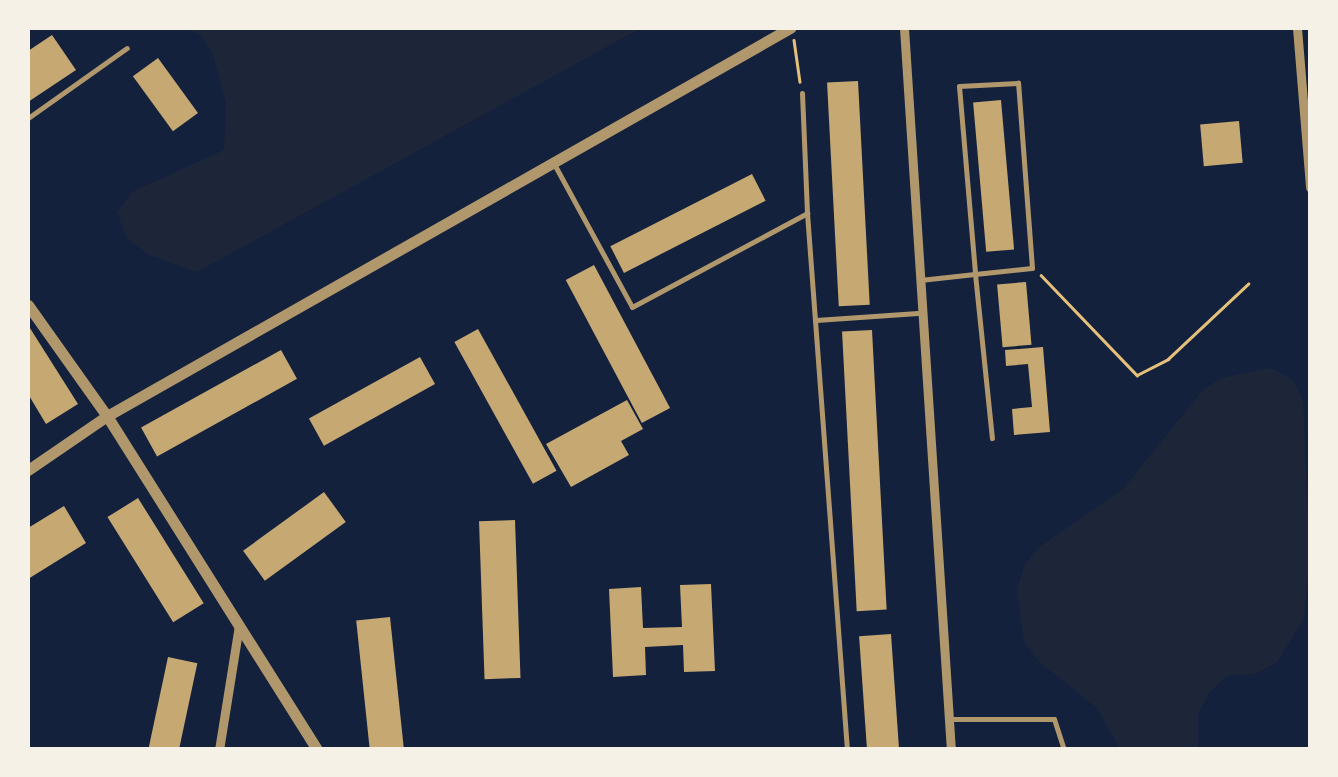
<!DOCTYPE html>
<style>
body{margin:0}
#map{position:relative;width:1338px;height:777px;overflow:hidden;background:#14213d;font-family:"Sofia Sans Condensed",sans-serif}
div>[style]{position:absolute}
.green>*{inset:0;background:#1d2539}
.building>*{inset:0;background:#c6a872;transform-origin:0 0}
.path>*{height:2.5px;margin:-1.25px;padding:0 1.25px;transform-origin:1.25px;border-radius:1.25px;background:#e5c07b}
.service>*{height:5px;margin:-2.5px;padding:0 2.5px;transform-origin:2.5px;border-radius:2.5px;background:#b1986c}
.minor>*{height:9px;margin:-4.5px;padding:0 4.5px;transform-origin:4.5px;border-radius:4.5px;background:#b1986c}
.tertiary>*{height:11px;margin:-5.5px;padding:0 5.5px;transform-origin:5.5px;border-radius:5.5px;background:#b1986c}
span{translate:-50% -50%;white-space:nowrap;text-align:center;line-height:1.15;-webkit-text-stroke:9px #f6f1e7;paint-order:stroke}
.frame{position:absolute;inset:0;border:30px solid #f6f1e7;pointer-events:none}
</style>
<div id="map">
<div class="green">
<div style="clip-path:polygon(184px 28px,641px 28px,197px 272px,149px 255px,126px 237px,117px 212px,132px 192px,224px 150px,226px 103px,213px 55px,200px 34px)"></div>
<div style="clip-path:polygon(1271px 368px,1292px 379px,1303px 400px,1310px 558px,1304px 619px,1277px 662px,1255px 674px,1227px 676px,1210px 692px,1198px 713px,1198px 749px,1120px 749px,1097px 708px,1038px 661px,1024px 641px,1017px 590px,1024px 566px,1038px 548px,1123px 489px,1202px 391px,1221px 378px)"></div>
</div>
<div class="building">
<div style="clip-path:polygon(52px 35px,76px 70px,28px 102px,28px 51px)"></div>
<div style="left:158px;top:58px;width:68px;height:31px;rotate:54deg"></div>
<div style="left:858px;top:81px;width:224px;height:31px;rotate:87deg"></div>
<div style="left:1001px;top:100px;width:150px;height:28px;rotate:85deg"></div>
<div style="left:1239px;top:121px;width:42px;height:39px;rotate:85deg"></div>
<div style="left:752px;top:174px;width:30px;height:159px;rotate:63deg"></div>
<div style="left:594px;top:265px;width:162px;height:32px;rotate:62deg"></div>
<div style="left:1026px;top:282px;width:63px;height:29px;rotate:85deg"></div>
<div style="clip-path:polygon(28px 325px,78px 404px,46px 424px,28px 394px)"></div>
<div style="left:478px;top:329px;width:162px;height:27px;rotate:61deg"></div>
<div style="left:872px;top:330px;width:280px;height:30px;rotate:87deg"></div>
<div style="clip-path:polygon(1043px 347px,1050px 432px,1014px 435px,1012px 409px,1032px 407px,1028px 364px,1006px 366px,1005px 350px)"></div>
<div style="left:281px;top:350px;width:33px;height:160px;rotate:61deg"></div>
<div style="left:420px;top:357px;width:31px;height:127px;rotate:61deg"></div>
<div style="clip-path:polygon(627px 400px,643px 429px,621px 441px,629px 455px,571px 487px,546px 444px)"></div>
<div style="left:324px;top:492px;width:37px;height:100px;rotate:54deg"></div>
<div style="left:138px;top:498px;width:124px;height:36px;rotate:58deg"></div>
<div style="clip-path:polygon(64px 506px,86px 543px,28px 579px,28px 528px)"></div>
<div style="left:515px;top:520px;width:158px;height:36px;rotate:88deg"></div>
<div style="clip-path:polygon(711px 584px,715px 671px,684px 672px,683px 645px,645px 647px,646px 675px,613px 677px,609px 589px,641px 587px,643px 628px,682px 627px,680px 585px)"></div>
<div style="left:390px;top:617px;width:134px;height:34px;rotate:84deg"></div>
<div style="left:891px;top:634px;width:116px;height:32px;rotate:86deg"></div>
<div style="left:168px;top:657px;width:30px;height:95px;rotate:12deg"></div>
</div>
<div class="path">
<div style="left:794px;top:40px;width:42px;rotate:81.9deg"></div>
<div style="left:1041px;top:275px;width:139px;rotate:46.2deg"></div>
<div style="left:1137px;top:375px;width:35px;rotate:-27deg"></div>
<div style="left:1168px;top:359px;width:110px;rotate:-43.2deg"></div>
</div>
<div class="service">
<div style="left:802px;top:93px;width:120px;rotate:87.6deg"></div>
<div style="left:28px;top:118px;width:121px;rotate:-35.3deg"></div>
<div style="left:553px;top:162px;width:165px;rotate:61.4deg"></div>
<div style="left:632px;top:307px;width:199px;rotate:-28.2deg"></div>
<div style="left:807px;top:213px;width:538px;rotate:85.74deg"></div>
<div style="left:920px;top:280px;width:55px;rotate:-6.2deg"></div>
<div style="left:975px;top:274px;width:57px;rotate:-6deg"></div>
<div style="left:1032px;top:268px;width:186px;rotate:-94.3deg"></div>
<div style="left:1018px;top:83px;width:59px;rotate:177.1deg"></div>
<div style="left:959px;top:86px;width:189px;rotate:85.1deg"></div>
<div style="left:975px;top:274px;width:165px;rotate:84.1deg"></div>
<div style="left:816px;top:320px;width:102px;rotate:-3.9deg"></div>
<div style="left:949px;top:719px;width:105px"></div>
<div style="left:1054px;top:719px;width:33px;rotate:72deg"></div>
</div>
<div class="minor">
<div style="left:904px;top:28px;width:724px;rotate:86.28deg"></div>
<div style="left:1297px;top:28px;width:160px;rotate:85.3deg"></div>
<div style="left:219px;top:750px;width:127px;rotate:-80.9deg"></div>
</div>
<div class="tertiary">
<div style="left:28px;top:305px;width:136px;rotate:54.6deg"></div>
<div style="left:107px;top:416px;width:395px;rotate:57.8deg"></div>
<div style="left:28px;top:470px;width:96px;rotate:-34.4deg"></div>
<div style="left:107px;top:416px;width:786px;rotate:-29.6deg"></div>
</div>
<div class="frame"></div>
</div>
